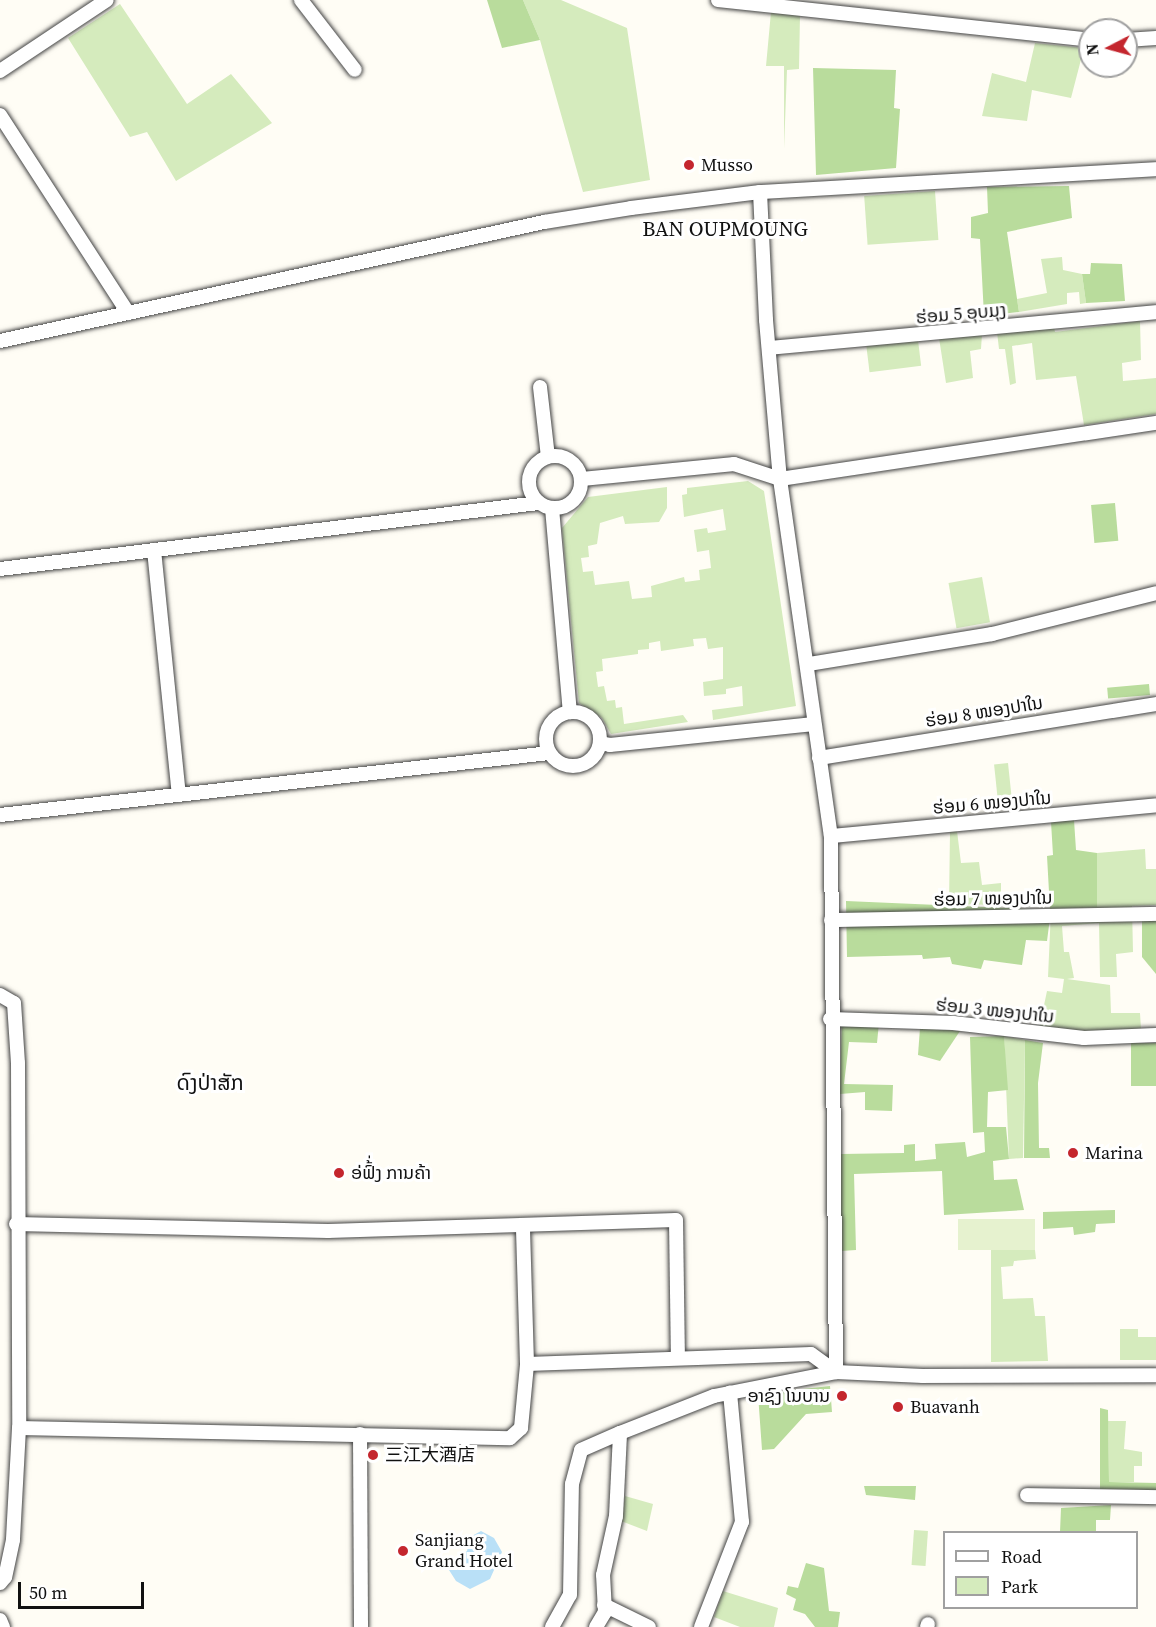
<!DOCTYPE html>
<meta charset="utf-8">
<style>
body{margin:0}
#map{position:relative;width:1156px;height:1627px;overflow:hidden;background:#fffdf5;font-family:"Source Serif 4","Noto Sans SC","Noto Sans Lao",serif}
div>[style]{position:absolute}
.green>*{inset:0;background:#d5ebbd;transform-origin:0 0}
.forest>*{inset:0;background:#b9dc9c;transform-origin:0 0}
.pitch>*{inset:0;background:#e6f2cf;transform-origin:0 0}
.water>*{inset:0;background:#b9e0f7}
.roads{filter:drop-shadow(0 0 2px #444) drop-shadow(0 0 2px #444)}
.minor>*{height:14px;margin:-7px;padding:0 7px;transform-origin:7px;border-radius:7px;background:#fff}
.minor>.ring{margin:-7px;padding:0;box-sizing:content-box;background:none;border:14px solid #fff;border-radius:50%}
.dots>*{width:16px;height:16px;translate:-50% -50%;box-sizing:border-box;border:3px solid #fff;border-radius:50%}
span{translate:-50% -50%;white-space:nowrap;text-align:center;line-height:1.15;-webkit-text-stroke:6px #fff;paint-order:stroke}
.poi-label{font-size:18px;color:#111}
.left{translate:0 -50%;text-align:left}
.right{translate:-100% -50%;text-align:right}
.street-label{font-size:18px;color:#111}
.quarter-label{font-size:21px;color:#111}
.legend{position:absolute;left:943px;top:1531px;width:195px;height:78px;box-sizing:border-box;background:#fff;border:2px solid #a0a0a0;margin:0;padding:8px 10px;list-style:none;font-size:18px;color:#111}
.legend li{display:flex;align-items:center;gap:12px;height:30px}
.legend b{width:30px;border:2px solid #a0a0a0}
.north{position:absolute;left:1078px;top:18px;width:60px;height:60px;box-sizing:border-box;background:#fff;border:2px solid #a0a0a0;border-radius:50%;rotate:264deg;font-size:16px;font-weight:700;line-height:24px;text-align:center;color:#111}
.north::after{content:'';display:block;margin:auto;width:21px;height:27px;background:#c4262e;clip-path:polygon(50% 0,100% 100%,50% 72%,0 100%)}
.scale{position:absolute;left:18px;top:1582px;width:126px;height:27px;box-sizing:border-box;border:3px solid #111;border-top:0;padding-left:8px;font-size:18px;line-height:21px;white-space:nowrap;color:#111;-webkit-text-stroke:4px #fff;paint-order:stroke}
</style>
<div id="map">
<div class="green">
<div style="clip-path:polygon(523px 0,561px 0,627px 28px,650px 180px,583px 192px,540px 40px)"></div>
<div style="clip-path:polygon(120px 4px,187px 104px,231px 74px,272px 123px,176px 181px,147px 132px,130px 137px,68px 38px)"></div>
<div style="clip-path:polygon(771px 12px,800px 15px,799px 69px,787px 70px,784px 149px,784px 66px,766px 66px)"></div>
<div style="clip-path:polygon(1035px 43px,1084px 48px,1071px 98px,1032px 90px,1027px 121px,982px 116px,992px 73px,1026px 82px)"></div>
<div style="left:935px;top:191px;width:49px;height:71px;rotate:86deg"></div>
<div style="clip-path:polygon(1062px 257px,1063px 270px,1082px 274px,1086px 303px,1080px 304px,1079px 292px,1067px 293px,1067px 304px,1019px 312px,1017px 299px,1047px 293px,1041px 259px)"></div>
<div style="clip-path:polygon(1140px 321px,1141px 360px,1122px 363px,1123px 381px,1156px 378px,1156px 414px,1084px 425px,1076px 376px,1036px 380px,1032px 343px,1012px 346px,1016px 383px,1010px 385px,1005px 349px,999px 349px,997px 332px,1054px 327px,1055px 332px)"></div>
<div style="clip-path:polygon(982px 334px,981px 349px,970px 351px,973px 378px,946px 383px,939px 338px)"></div>
<div style="left:918px;top:340px;width:26px;height:52px;rotate:83deg"></div>
<div style="clip-path:polygon(748px 481px,764px 491px,796px 706px,713px 720px,712px 710px,743px 706px,742px 686px,726px 689px,726px 694px,704px 696px,703px 682px,723px 679px,723px 647px,708px 649px,706px 638px,693px 639px,694px 646px,661px 651px,660px 641px,649px 643px,649px 649px,638px 650px,638px 654px,602px 659px,603px 671px,596px 672px,598px 687px,604px 686px,607px 701px,615px 700px,616px 708px,622px 707px,624px 724px,683px 715px,688px 722px,611px 734px,602px 718px,579px 703px,562px 528px,588px 497px,667px 487px,667px 508px,659px 522px,625px 524px,623px 516px,600px 523px,597px 544px,588px 546px,589px 557px,581px 558px,583px 572px,593px 571px,595px 585px,629px 581px,632px 599px,652px 597px,651px 586px,684px 577px,685px 582px,700px 580px,699px 570px,711px 568px,709px 550px,697px 552px,694px 530px,707px 528px,708px 533px,726px 530px,723px 509px,684px 517px,682px 495px,687px 494px,687px 488px)"></div>
<div style="left:982px;top:577px;width:46px;height:34px;rotate:80deg"></div>
<div style="left:1008px;top:763px;width:38px;height:14px;rotate:84deg"></div>
<div style="clip-path:polygon(950px 831px,957px 831px,961px 863px,979px 862px,982px 885px,1001px 883px,1001px 905px,949px 904px)"></div>
<div style="clip-path:polygon(1145px 849px,1146px 869px,1156px 869px,1156px 905px,1132px 906px,1133px 952px,1116px 954px,1117px 977px,1100px 977px,1099px 923px,1062px 926px,1064px 952px,1069px 952px,1074px 978px,1067px 979px,1110px 985px,1111px 1013px,1140px 1013px,1141px 1029px,1083px 1032px,1039px 1029px,1047px 991px,1062px 993px,1064px 979px,1048px 977px,1051px 910px,1097px 907px,1097px 853px)"></div>
<div style="clip-path:polygon(1004px 1036px,1025px 1040px,1023px 1158px,1009px 1159px)"></div>
<div style="clip-path:polygon(991px 1249px,1035px 1250px,1036px 1259px,1014px 1261px,1013px 1266px,1001px 1267px,1003px 1299px,1033px 1298px,1035px 1316px,1045px 1316px,1048px 1361px,991px 1362px)"></div>
<div style="clip-path:polygon(1120px 1329px,1138px 1329px,1138px 1337px,1156px 1337px,1156px 1360px,1120px 1360px)"></div>
<div style="clip-path:polygon(1108px 1421px,1126px 1421px,1124px 1449px,1142px 1452px,1142px 1466px,1134px 1466px,1134px 1482px,1109px 1482px)"></div>
<div style="clip-path:polygon(625px 1496px,653px 1504px,647px 1531px,621px 1521px)"></div>
<div style="left:914px;top:1530px;width:14px;height:35px;rotate:4deg"></div>
<div style="clip-path:polygon(723px 1591px,778px 1608px,774px 1627px,740px 1627px,714px 1617px)"></div>
</div>
<div class="forest">
<div style="clip-path:polygon(487px 0,523px 0,540px 40px,502px 48px)"></div>
<div style="clip-path:polygon(813px 68px,896px 70px,894px 108px,900px 109px,896px 168px,816px 175px)"></div>
<div style="clip-path:polygon(1069px 186px,1072px 218px,1007px 232px,1019px 312px,984px 316px,980px 239px,971px 238px,971px 217px,988px 213px,987px 187px)"></div>
<div style="clip-path:polygon(1091px 263px,1122px 264px,1125px 301px,1086px 303px,1082px 274px,1090px 274px)"></div>
<div style="left:1115px;top:503px;width:38px;height:24px;rotate:85deg"></div>
<div style="left:1149px;top:684px;width:11px;height:42px;rotate:85deg"></div>
<div style="clip-path:polygon(1074px 820px,1076px 850px,1097px 853px,1097px 907px,1051px 910px,1047px 941px,1026px 940px,1022px 965px,984px 960px,981px 969px,952px 964px,950px 957px,923px 959px,922px 955px,847px 957px,846px 901px,1050px 910px,1047px 856px,1053px 855px,1051px 822px)"></div>
<div style="clip-path:polygon(1142px 921px,1156px 921px,1156px 974px,1142px 957px)"></div>
<div style="clip-path:polygon(842px 1013px,880px 1013px,877px 1043px,849px 1042px,844px 1084px,893px 1085px,892px 1111px,865px 1110px,865px 1092px,840px 1094px)"></div>
<div style="clip-path:polygon(920px 1028px,960px 1031px,940px 1061px,918px 1055px)"></div>
<div style="clip-path:polygon(1004px 1036px,1008px 1090px,988px 1092px,987px 1127px,1006px 1127px,1009px 1159px,993px 1161px,994px 1180px,1017px 1179px,1024px 1210px,944px 1215px,942px 1171px,854px 1174px,856px 1250px,841px 1251px,841px 1154px,904px 1153px,904px 1145px,915px 1144px,915px 1161px,936px 1159px,935px 1144px,965px 1142px,967px 1157px,985px 1152px,984px 1132px,973px 1133px,970px 1037px)"></div>
<div style="clip-path:polygon(1025px 1040px,1043px 1043px,1038px 1083px,1039px 1148px,1049px 1148px,1050px 1158px,1024px 1158px)"></div>
<div style="left:1156px;top:1043px;width:43px;height:25px;rotate:90deg"></div>
<div style="clip-path:polygon(1115px 1210px,1115px 1223px,1096px 1224px,1095px 1232px,1074px 1235px,1073px 1227px,1043px 1229px,1043px 1212px)"></div>
<div style="clip-path:polygon(830px 1386px,832px 1412px,806px 1414px,774px 1449px,762px 1450px,758px 1394px)"></div>
<div style="clip-path:polygon(1100px 1408px,1108px 1410px,1109px 1482px,1156px 1483px,1156px 1490px,1100px 1489px)"></div>
<div style="clip-path:polygon(864px 1486px,916px 1486px,915px 1500px,866px 1495px)"></div>
<div style="clip-path:polygon(1111px 1505px,1110px 1520px,1096px 1520px,1096px 1532px,1060px 1532px,1061px 1508px)"></div>
<div style="clip-path:polygon(806px 1563px,824px 1568px,829px 1611px,840px 1612px,838px 1627px,815px 1627px,805px 1614px,793px 1610px,796px 1599px,786px 1594px,788px 1586px,798px 1588px)"></div>
</div>
<div class="pitch">
<div style="left:1035px;top:1219px;width:31px;height:77px;rotate:90deg"></div>
</div>
<div class="water">
<div style="clip-path:polygon(481px 1531px,494px 1538px,502px 1552px,490px 1579px,470px 1589px,456px 1581px,449px 1570px,452px 1559px,467px 1551px,470px 1537px)"></div>
</div>
<div class="roads">
<div class="minor">
<div style="left:301px;top:0;width:88px;rotate:52.4deg"></div>
<div style="left:718px;top:0;width:374px;rotate:6.1deg"></div>
<div style="left:1126px;top:40px;width:30px;rotate:-4deg"></div>
<div style="left:0;top:71px;width:128px;rotate:-33.6deg"></div>
<div style="left:0;top:115px;width:236px;rotate:57.1deg"></div>
<div style="left:760px;top:192px;width:128px;rotate:87.3deg"></div>
<div style="left:766px;top:320px;width:160px;rotate:85deg"></div>
<div style="left:780px;top:479px;width:361px;rotate:81.9deg"></div>
<div style="left:831px;top:836px;width:536px;rotate:89.47deg"></div>
<div style="left:0;top:341px;width:557px;rotate:-12.34deg"></div>
<div style="left:544px;top:222px;width:88px;rotate:-9.1deg"></div>
<div style="left:631px;top:208px;width:130px;rotate:-7.1deg"></div>
<div style="left:760px;top:192px;width:397px;rotate:-3.3deg"></div>
<div style="left:769px;top:348px;width:389px;rotate:-5.3deg"></div>
<div style="left:540px;top:387px;width:70px;rotate:83.5deg"></div>
<div class="ring" style="left:529px;top:456px;width:38px;height:38px"></div>
<div style="left:582px;top:479px;width:153px;rotate:-5.6deg"></div>
<div style="left:734px;top:464px;width:48px;rotate:18.1deg"></div>
<div style="left:780px;top:479px;width:380px;rotate:-8.5deg"></div>
<div style="left:552px;top:508px;width:205px;rotate:85deg"></div>
<div style="left:154px;top:550px;width:246px;rotate:84.2deg"></div>
<div style="left:0;top:569px;width:542px;rotate:-6.99deg"></div>
<div style="left:809px;top:664px;width:185px;rotate:-9.3deg"></div>
<div style="left:992px;top:634px;width:169px;rotate:-14deg"></div>
<div class="ring" style="left:546px;top:712px;width:40px;height:40px"></div>
<div style="left:600px;top:743px;width:10px;rotate:11deg"></div>
<div style="left:610px;top:745px;width:205px;rotate:-5.9deg"></div>
<div style="left:819px;top:758px;width:341px;rotate:-9.1deg"></div>
<div style="left:0;top:815px;width:552px;rotate:-6.44deg"></div>
<div style="left:831px;top:836px;width:326px;rotate:-5.4deg"></div>
<div style="left:831px;top:920px;width:325px;rotate:-1.1deg"></div>
<div style="left:0;top:995px;width:16px;rotate:30deg"></div>
<div style="left:14px;top:1003px;width:60px;rotate:86.2deg"></div>
<div style="left:18px;top:1063px;width:365px;rotate:89.8deg"></div>
<div style="left:19px;top:1428px;width:112px;rotate:93.1deg"></div>
<div style="left:13px;top:1540px;width:38px;rotate:102deg"></div>
<div style="left:5px;top:1577px;width:8px;rotate:130deg"></div>
<div style="left:830px;top:1019px;width:123px;rotate:1.9deg"></div>
<div style="left:953px;top:1023px;width:132px;rotate:6.5deg"></div>
<div style="left:1084px;top:1038px;width:72px;rotate:-2.4deg"></div>
<div style="left:16px;top:1224px;width:312px;rotate:1.3deg"></div>
<div style="left:328px;top:1231px;width:348px;rotate:-1.8deg"></div>
<div style="left:676px;top:1220px;width:137px;rotate:89.2deg"></div>
<div style="left:527px;top:1364px;width:284px;rotate:-2deg"></div>
<div style="left:811px;top:1354px;width:31px;rotate:36deg"></div>
<div style="left:19px;top:1428px;width:491px;rotate:1.2deg"></div>
<div style="left:510px;top:1438px;width:15px;rotate:-42deg"></div>
<div style="left:521px;top:1428px;width:64px;rotate:-84.6deg"></div>
<div style="left:527px;top:1364px;width:137px;rotate:-91.7deg"></div>
<div style="left:360px;top:1434px;width:193px;rotate:89.7deg"></div>
<div style="left:1027px;top:1495px;width:129px;rotate:0.9deg"></div>
<div style="left:604px;top:1605px;width:50px;rotate:26.1deg"></div>
<div style="left:0;top:1620px;width:8px;rotate:67deg"></div>
<div style="left:552px;top:1627px;width:37px;rotate:-61deg"></div>
<div style="left:570px;top:1595px;width:111px;rotate:-89deg"></div>
<div style="left:572px;top:1484px;width:35px;rotate:-75deg"></div>
<div style="left:581px;top:1450px;width:43px;rotate:-23.6deg"></div>
<div style="left:620px;top:1433px;width:101px;rotate:-21.5deg"></div>
<div style="left:714px;top:1396px;width:124px;rotate:-11.1deg"></div>
<div style="left:836px;top:1372px;width:87px;rotate:2.6deg"></div>
<div style="left:923px;top:1376px;width:233px;rotate:-0.2deg"></div>
<div style="left:596px;top:1627px;width:17px;rotate:-59deg"></div>
<div style="left:605px;top:1612px;width:37px;rotate:-93deg"></div>
<div style="left:603px;top:1575px;width:60px;rotate:-77.6deg"></div>
<div style="left:616px;top:1516px;width:83px;rotate:-87.2deg"></div>
<div style="left:701px;top:1627px;width:113px;rotate:-68.7deg"></div>
<div style="left:742px;top:1522px;width:130px;rotate:-95.3deg"></div>
<div style="left:927px;top:1627px;width:3px;rotate:-72deg"></div>
</div>
</div>
<div class="dots">
<div style="left:689px;top:165px;background:#c4262e"></div>
<div style="left:1073px;top:1153px;background:#c4262e"></div>
<div style="left:339px;top:1173px;background:#c4262e"></div>
<div style="left:842px;top:1396px;background:#c4262e"></div>
<div style="left:898px;top:1407px;background:#c4262e"></div>
<div style="left:373px;top:1455px;background:#c4262e"></div>
<div style="left:403px;top:1551px;background:#c4262e"></div>
</div>
<div class="poi-label">
<span class="left" style="left:701px;top:165px">Musso</span>
<span class="left" style="left:1085px;top:1153px">Marina</span>
<span class="left" style="left:351px;top:1173px">ອ່ຟົ້່ງ ການຄ້າ</span>
<span class="right" style="left:830px;top:1396px">ອາຊົງ ໂນບານ</span>
<span class="left" style="left:910px;top:1407px">Buavanh</span>
<span class="left" style="left:385px;top:1455px">三江大酒店</span>
<span class="left" style="left:415px;top:1551px">Sanjiang<br>Grand Hotel</span>
</div>
<div class="street-label">
<span style="left:961px;top:314px;rotate:-5deg">ຮ່ອມ 5 ອຸບມຸງ</span>
<span style="left:984px;top:712px;rotate:-9deg">ຮ່ອມ 8 ໜອງປາໃນ</span>
<span style="left:992px;top:803px;rotate:-5deg">ຮ່ອມ 6 ໜອງປາໃນ</span>
<span style="left:993px;top:899px;rotate:-1deg">ຮ່ອມ 7 ໜອງປາໃນ</span>
<span style="left:995px;top:1011px;rotate:6deg">ຮ່ອມ 3 ໜອງປາໃນ</span>
</div>
<div class="quarter-label">
<span style="left:725px;top:229px">BAN OUPMOUNG</span>
<span style="left:210px;top:1083px">ດົງປ່າສັກ</span>
</div>
<ul class="legend">
<li><b style="height:8px;background:#fff"></b>Road</li>
<li><b style="height:16px;background:#d5ebbd"></b>Park</li>
</ul>
<div class="north">N</div>
<div class="scale">50 m</div>
</div>
